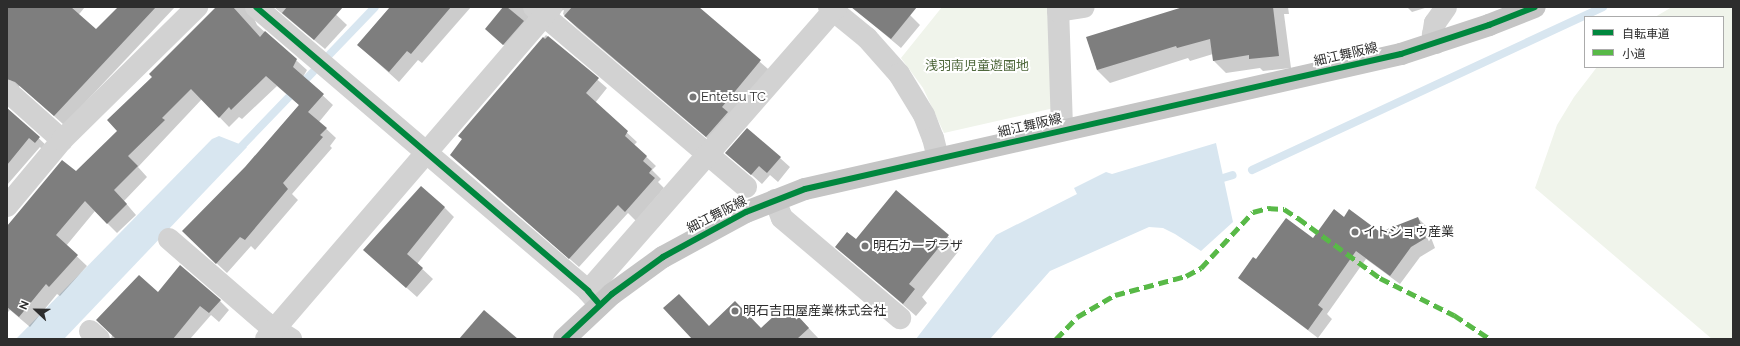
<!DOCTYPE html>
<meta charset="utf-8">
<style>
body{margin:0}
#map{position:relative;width:1740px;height:346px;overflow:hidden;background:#fff;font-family:Raleway,"Noto Sans JP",sans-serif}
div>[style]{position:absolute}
.green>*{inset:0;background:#f0f4eb}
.water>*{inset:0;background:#d8e6f0}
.shadow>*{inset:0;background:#0003}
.stream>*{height:8px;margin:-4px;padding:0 4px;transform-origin:4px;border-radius:4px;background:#d8e6f0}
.building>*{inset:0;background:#7e7e7e}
.minor>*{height:22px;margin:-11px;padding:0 11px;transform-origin:11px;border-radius:11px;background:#d2d2d2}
.primary>*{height:22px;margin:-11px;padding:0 11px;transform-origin:11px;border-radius:11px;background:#c5c5c5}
.quiet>*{height:5px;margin-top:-2.5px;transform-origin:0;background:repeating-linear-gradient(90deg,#58b947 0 10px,transparent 0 15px)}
.cycleway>*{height:6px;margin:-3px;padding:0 3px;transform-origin:3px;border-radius:3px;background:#00873e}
.dots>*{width:11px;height:11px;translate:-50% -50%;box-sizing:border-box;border:2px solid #fff;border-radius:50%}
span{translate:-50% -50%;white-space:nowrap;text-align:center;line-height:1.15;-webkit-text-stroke:4px #fff;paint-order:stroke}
.street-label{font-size:13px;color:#2d2d2d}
.park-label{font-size:13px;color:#4f683c}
.poi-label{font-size:13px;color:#2d2d2d}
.left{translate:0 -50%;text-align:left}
.frame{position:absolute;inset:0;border:8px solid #2d2d2d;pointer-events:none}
.legend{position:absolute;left:1584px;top:16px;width:140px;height:52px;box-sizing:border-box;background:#fff;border:1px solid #ababab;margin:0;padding:5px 7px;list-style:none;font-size:12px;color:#2d2d2d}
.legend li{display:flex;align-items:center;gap:8px;height:20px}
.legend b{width:20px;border:1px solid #ababab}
.north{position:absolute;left:16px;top:290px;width:40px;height:40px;-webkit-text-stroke:3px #fff;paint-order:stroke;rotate:292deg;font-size:11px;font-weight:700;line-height:16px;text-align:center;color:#2d2d2d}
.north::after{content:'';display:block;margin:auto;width:14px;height:18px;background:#2d2d2d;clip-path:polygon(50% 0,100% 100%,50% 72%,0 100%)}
</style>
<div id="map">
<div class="green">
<div style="clip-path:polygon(942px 7px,1050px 7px,1054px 108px,944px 133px,923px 88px,901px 58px)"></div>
<div style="clip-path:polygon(1672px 7px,1733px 7px,1733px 339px,1712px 339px,1535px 188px,1557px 125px,1574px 97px,1597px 67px,1723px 67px,1723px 17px,1655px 17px)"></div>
</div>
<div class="water">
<div style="clip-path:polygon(219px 136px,247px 147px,64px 339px,16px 339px,212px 139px)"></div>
<div style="clip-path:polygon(1216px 143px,1233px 222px,1201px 251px,1175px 234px,1163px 228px,1149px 227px,1050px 271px,990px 339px,916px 339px,996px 235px,1077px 194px,1074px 188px,1106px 172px,1112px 174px)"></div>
</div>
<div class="shadow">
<div style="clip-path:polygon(7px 7px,85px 7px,17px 89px,7px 94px)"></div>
<div style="clip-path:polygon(119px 7px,175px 7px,64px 125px,44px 107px)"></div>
<div style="clip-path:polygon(217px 7px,260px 7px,253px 16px,257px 25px,307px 70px,303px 77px,333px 105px,319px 122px,336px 138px,330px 146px,332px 148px,292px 194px,298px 200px,255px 250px,251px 246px,227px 273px,198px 246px,246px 167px,299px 105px,277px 86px,242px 119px,239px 117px,229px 127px,202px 99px,138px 167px,147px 177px,124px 201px,136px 215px,117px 233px,95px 211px,66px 246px,87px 266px,60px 296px,57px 294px,30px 327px,10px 310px,7px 313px,7px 229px,76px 173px,119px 131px,153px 77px)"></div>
<div style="clip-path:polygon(274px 7px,328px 7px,347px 25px,325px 49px)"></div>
<div style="clip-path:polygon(390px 7px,471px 7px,422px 63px,418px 60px,399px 82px,358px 45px)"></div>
<div style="clip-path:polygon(504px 7px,697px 7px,775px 75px,721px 150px,577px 28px,563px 14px,564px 10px,558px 12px,518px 58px,486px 29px)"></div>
<div style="clip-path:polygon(852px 7px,910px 7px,910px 15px,920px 25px,901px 48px)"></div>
<div style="clip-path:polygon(1186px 7px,1288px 7px,1289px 14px,1284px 14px,1291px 68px,1263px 71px,1260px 68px,1226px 73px,1213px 60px,1213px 54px,1190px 61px,1188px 58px,1110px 83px,1097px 70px,1088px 38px)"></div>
<div style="clip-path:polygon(1407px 7px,1428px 7px,1412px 12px)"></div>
<div style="clip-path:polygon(546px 35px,607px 88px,595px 103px,637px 142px,634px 145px,656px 166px,652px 170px,661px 179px,658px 182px,664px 188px,636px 221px,628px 213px,579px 267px,461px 164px,463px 140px,459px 136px)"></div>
<div style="clip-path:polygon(7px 108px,49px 148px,45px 153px,40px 147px,7px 185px)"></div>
<div style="clip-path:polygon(727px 153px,780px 158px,790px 167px,778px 182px,770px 175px,762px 184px)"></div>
<div style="clip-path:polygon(896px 192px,961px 248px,922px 297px,927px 303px,916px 316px,837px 247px,856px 241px)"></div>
<div style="clip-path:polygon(444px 207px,454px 217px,417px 264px,433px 279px,417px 297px,364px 250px)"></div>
<div style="clip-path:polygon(1344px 218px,1380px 233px,1418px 218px,1427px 227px,1435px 248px,1420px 257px,1400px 284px,1366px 259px,1327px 314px,1332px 319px,1318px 338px,1239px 278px,1256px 261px,1313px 239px)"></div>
<div style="clip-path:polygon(158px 294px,220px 301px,229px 310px,219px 322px,211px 315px,190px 339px,111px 339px,112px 335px)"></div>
<div style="clip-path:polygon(802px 321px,819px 339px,725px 339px,762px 329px)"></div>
</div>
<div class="stream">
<div style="left:329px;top:55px;width:66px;rotate:-46.2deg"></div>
<div style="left:236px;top:152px;width:111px;rotate:-46.1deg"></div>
<div style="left:1252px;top:170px;width:387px;rotate:-24.9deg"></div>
<div style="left:1223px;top:178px;width:10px;rotate:-17deg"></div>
</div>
<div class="building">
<div style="clip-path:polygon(7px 7px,71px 7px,96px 29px,118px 7px,156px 7px,54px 116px,15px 82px,7px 79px)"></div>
<div style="clip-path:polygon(216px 7px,233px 7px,260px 37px,265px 31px,297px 59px,293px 67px,324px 94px,308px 112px,327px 128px,320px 135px,323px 137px,283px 183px,288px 189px,245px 240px,240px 237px,216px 264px,182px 231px,245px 167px,299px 105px,266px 76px,231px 110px,229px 107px,219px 118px,191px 89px,162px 118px,165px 120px,128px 156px,138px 166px,114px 190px,127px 204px,107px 224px,85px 201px,56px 235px,78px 255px,49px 287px,46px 284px,19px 317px,7px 307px,7px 226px,62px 160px,76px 171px,117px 131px,107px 120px,152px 77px,149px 74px)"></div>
<div style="clip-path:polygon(287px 7px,343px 7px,314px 40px,282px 13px)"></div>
<div style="clip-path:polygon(390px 7px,451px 7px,411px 54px,407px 51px,389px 72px,357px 45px)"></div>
<div style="clip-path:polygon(503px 7px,507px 7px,524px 21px,503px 45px,485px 29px)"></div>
<div style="clip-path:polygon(572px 7px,699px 7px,761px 60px,722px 107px,728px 112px,706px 137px,564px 16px)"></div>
<div style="clip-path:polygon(851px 7px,917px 7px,891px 39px)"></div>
<div style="clip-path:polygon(1183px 7px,1273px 7px,1279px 56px,1249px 59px,1249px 55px,1213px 61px,1210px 39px,1177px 48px,1176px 46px,1097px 70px,1086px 37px)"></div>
<div style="clip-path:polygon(548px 36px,599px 78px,586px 93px,628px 131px,625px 136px,647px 156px,643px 161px,652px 169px,649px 173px,655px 178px,625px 212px,618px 205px,569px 259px,450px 155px,462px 139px,458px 136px,543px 37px,545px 39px)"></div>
<div style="clip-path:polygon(7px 108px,40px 137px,35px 143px,29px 138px,7px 165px)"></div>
<div style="clip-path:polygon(747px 128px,781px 157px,767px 173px,759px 166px,751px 175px,725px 153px)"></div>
<div style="clip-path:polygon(421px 186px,445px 207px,407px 254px,423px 268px,406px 288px,363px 250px)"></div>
<div style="clip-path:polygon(896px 190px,949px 235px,909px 284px,915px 289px,903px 304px,835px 247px,847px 232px,856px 239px)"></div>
<div style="clip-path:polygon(1334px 209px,1344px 217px,1349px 209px,1380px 232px,1418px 217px,1426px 238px,1411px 247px,1390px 276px,1356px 251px,1318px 305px,1323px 309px,1308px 330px,1238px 278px,1253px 257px,1256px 259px,1286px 218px,1313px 238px)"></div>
<div style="clip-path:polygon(180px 265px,221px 300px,209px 313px,200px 306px,173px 339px,116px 339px,96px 320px,139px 275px,158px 292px)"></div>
<div style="clip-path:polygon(679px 294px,709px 326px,735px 301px,761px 328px,787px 304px,809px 328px,797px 339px,692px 339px,663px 308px)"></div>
<div style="clip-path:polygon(484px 310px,518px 339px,459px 339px)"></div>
</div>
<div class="minor">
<div style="left:256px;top:7px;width:437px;rotate:40.5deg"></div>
<div style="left:588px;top:291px;width:18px;rotate:49deg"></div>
<div style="left:534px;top:7px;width:278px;rotate:40.3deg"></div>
<div style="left:829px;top:7px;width:49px;rotate:39.2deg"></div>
<div style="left:867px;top:38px;width:48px;rotate:48.4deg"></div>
<div style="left:899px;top:74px;width:48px;rotate:58.6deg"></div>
<div style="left:924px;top:115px;width:25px;rotate:69deg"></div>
<div style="left:933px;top:138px;width:21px;rotate:76deg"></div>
<div style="left:1058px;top:7px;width:123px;rotate:88.1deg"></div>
<div style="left:1058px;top:11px;width:26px;rotate:-9deg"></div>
<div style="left:1436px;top:43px;width:9px;rotate:-111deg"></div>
<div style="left:1433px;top:35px;width:12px;rotate:-81deg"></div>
<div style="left:1435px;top:23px;width:19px;rotate:-55deg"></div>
<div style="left:7px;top:91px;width:74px;rotate:41.7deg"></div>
<div style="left:775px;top:200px;width:19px;rotate:69deg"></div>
<div style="left:782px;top:218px;width:155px;rotate:40.3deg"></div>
<div style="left:7px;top:206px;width:86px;rotate:-50.2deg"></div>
<div style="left:62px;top:140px;width:190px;rotate:-44.6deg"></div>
<div style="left:169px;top:239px;width:128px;rotate:40.9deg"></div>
<div style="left:266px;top:323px;width:30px;rotate:33deg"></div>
<div style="left:588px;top:291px;width:378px;rotate:-48.8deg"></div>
<div style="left:90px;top:331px;width:12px;rotate:42deg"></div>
<div style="left:266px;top:339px;width:438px;rotate:-49.3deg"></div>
</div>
<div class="primary">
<div style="left:564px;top:339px;width:66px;rotate:-43.2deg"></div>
<div style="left:612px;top:294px;width:63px;rotate:-36deg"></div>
<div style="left:663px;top:257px;width:94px;rotate:-28.5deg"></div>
<div style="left:746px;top:212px;width:63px;rotate:-21.3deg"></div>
<div style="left:805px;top:189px;width:611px;rotate:-12.76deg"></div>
<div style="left:1401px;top:54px;width:93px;rotate:-18.2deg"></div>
<div style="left:1489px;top:25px;width:49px;rotate:-21.4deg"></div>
</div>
<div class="quiet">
<div style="left:1056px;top:339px;width:30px;rotate:-46deg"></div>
<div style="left:1077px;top:317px;width:44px;rotate:-30.1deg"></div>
<div style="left:1115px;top:295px;width:73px;rotate:-15deg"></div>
<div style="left:1186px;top:276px;width:17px;rotate:-28deg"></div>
<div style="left:1201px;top:268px;width:76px;rotate:-47.1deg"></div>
<div style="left:1253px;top:212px;width:16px;rotate:-15deg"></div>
<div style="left:1268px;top:208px;width:16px;rotate:4deg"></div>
<div style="left:1284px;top:209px;width:17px;rotate:33deg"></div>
<div style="left:1298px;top:218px;width:102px;rotate:36.2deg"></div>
<div style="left:1380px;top:278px;width:83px;rotate:26.6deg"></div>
<div style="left:1454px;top:315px;width:43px;rotate:33.7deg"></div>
</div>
<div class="cycleway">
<div style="left:256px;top:7px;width:437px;rotate:40.5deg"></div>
<div style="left:588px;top:291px;width:18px;rotate:49deg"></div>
<div style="left:564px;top:339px;width:66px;rotate:-43.2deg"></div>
<div style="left:612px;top:294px;width:63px;rotate:-36deg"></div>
<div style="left:663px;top:257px;width:94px;rotate:-28.5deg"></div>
<div style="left:746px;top:212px;width:63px;rotate:-21.3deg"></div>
<div style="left:805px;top:189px;width:611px;rotate:-12.76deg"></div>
<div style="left:1401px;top:54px;width:93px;rotate:-18.2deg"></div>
<div style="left:1489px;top:25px;width:49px;rotate:-21.4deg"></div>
</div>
<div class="dots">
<div style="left:693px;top:97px;background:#767676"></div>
<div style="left:1355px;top:232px;background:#767676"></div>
<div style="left:865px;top:246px;background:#767676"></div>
<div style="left:735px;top:311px;background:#767676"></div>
</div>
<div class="street-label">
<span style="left:1346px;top:55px;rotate:-13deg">細江舞阪線</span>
<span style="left:1030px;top:126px;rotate:-13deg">細江舞阪線</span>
<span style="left:717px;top:215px;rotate:-27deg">細江舞阪線</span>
</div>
<div class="park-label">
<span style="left:977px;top:66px">浅羽南児童遊園地</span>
</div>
<div class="poi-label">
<span class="left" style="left:701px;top:97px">Entetsu TC</span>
<span class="left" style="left:1363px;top:232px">イトショウ産業</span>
<span class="left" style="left:873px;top:246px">明石カープラザ</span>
<span class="left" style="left:743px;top:311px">明石吉田屋産業株式会社</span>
</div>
<div class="frame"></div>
<ul class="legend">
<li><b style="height:5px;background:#00873e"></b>自転車道</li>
<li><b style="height:5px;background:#58b947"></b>小道</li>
</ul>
<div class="north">N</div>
</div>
